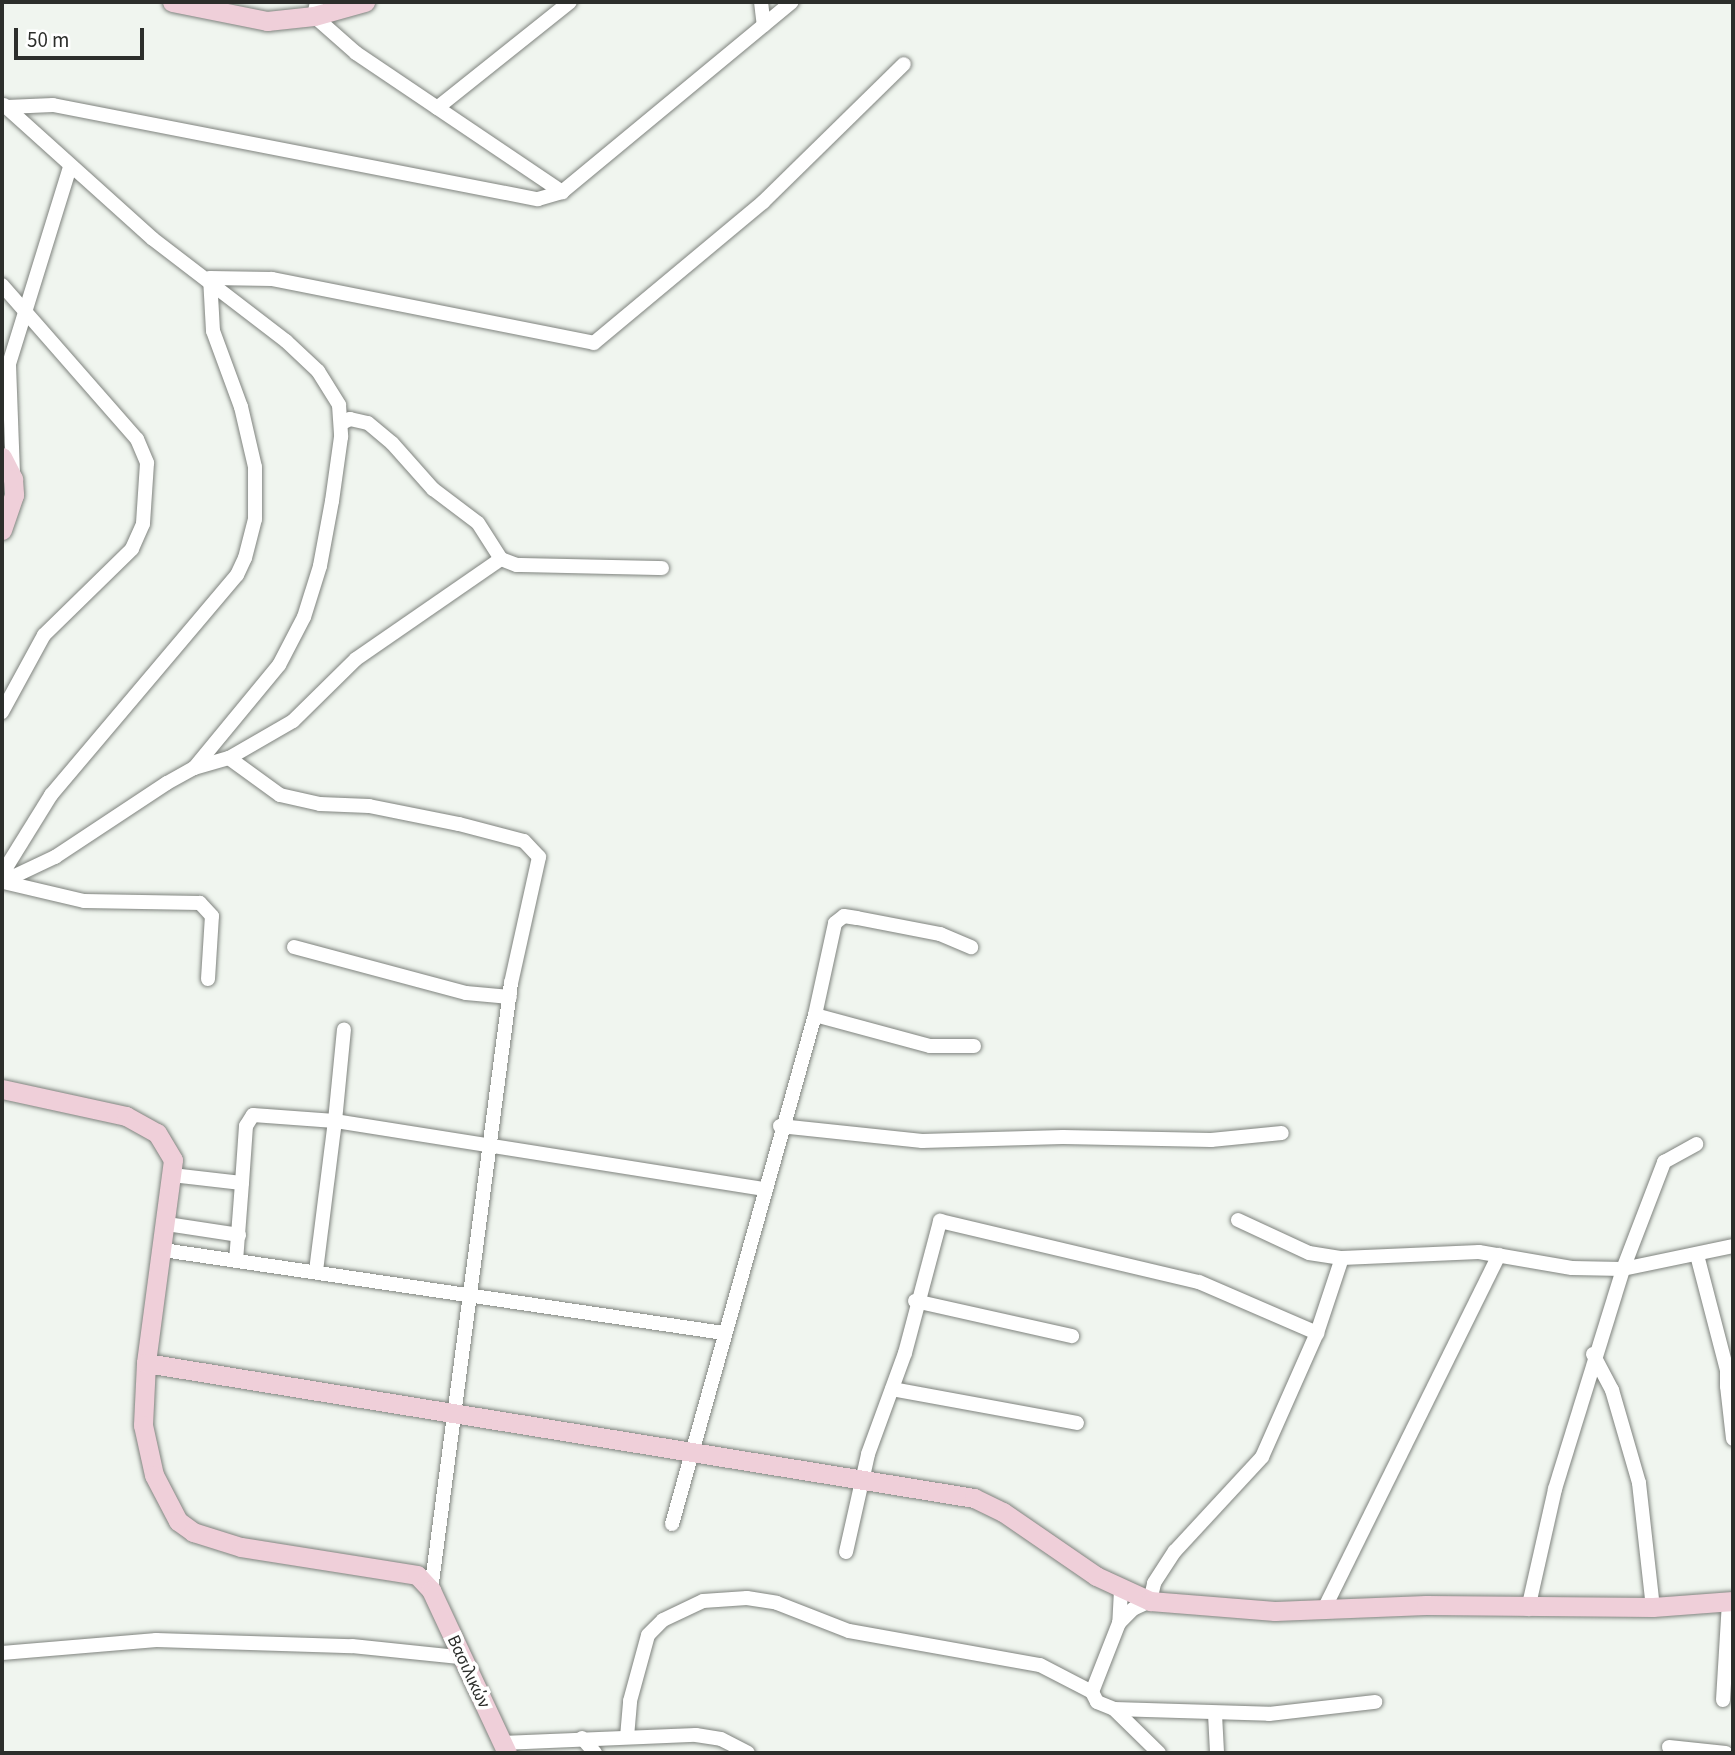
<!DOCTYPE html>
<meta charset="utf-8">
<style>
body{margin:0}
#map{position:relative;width:1735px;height:1755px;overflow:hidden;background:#f0f5ef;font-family:"Source Sans 3",sans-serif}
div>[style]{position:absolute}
.roads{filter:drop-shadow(0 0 2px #7f837e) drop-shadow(0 0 2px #7f837e)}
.street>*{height:14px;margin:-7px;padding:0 7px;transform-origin:7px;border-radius:7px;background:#fff}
.secondary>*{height:19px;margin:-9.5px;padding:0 9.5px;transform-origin:9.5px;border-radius:9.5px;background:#efcfd9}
span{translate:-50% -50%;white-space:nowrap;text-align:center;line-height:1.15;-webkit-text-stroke:7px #fff;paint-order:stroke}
.street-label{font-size:18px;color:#2c2e2b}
.frame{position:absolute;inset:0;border:4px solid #2c2e2b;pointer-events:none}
.scale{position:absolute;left:14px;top:28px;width:130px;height:32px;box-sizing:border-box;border:4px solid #2c2e2b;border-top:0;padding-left:9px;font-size:21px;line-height:24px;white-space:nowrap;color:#2c2e2b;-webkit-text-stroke:5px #fff;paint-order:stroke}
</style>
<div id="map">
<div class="roads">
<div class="street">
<div style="left:317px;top:2px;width:14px;rotate:102deg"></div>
<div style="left:314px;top:16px;width:56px;rotate:41.4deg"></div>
<div style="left:356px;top:53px;width:249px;rotate:34deg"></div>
<div style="left:761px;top:2px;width:23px;rotate:83deg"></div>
<div style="left:4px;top:105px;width:200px;rotate:42deg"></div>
<div style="left:153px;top:239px;width:168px;rotate:37.5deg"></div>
<div style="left:286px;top:341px;width:44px;rotate:43.2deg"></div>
<div style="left:318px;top:371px;width:40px;rotate:58deg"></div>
<div style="left:339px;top:405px;width:32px;rotate:86deg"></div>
<div style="left:341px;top:437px;width:65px;rotate:98deg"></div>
<div style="left:332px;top:501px;width:66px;rotate:100.5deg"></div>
<div style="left:320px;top:566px;width:53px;rotate:107.4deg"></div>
<div style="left:304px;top:617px;width:54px;rotate:117.5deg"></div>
<div style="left:279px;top:665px;width:134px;rotate:129.5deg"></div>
<div style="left:7px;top:107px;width:46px;rotate:-2.5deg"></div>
<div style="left:53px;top:105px;width:494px;rotate:11deg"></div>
<div style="left:538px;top:199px;width:25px;rotate:-16deg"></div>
<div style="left:562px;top:192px;width:298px;rotate:-39.6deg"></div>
<div style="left:437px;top:108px;width:170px;rotate:-38.6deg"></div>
<div style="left:2px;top:285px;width:205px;rotate:48.8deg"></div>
<div style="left:137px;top:439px;width:26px;rotate:67deg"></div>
<div style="left:147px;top:463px;width:61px;rotate:93.8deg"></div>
<div style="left:143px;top:524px;width:27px;rotate:114deg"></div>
<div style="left:132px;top:549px;width:123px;rotate:135.7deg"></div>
<div style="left:44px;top:635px;width:88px;rotate:118.6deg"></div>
<div style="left:342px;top:423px;width:9px;rotate:-27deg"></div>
<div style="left:350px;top:419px;width:18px;rotate:13deg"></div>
<div style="left:368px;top:423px;width:31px;rotate:40deg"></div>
<div style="left:392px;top:443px;width:62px;rotate:48.3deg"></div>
<div style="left:433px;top:489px;width:56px;rotate:37.1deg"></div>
<div style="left:478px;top:523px;width:43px;rotate:57.4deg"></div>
<div style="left:501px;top:559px;width:17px;rotate:21deg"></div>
<div style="left:517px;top:565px;width:145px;rotate:1.2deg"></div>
<div style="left:13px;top:474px;width:110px;rotate:-92.1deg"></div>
<div style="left:9px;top:364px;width:206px;rotate:-72.8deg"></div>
<div style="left:229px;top:758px;width:63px;rotate:36deg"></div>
<div style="left:280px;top:795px;width:41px;rotate:12.7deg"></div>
<div style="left:320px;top:804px;width:49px;rotate:2.3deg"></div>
<div style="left:369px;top:806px;width:92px;rotate:11.3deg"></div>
<div style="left:459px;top:824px;width:67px;rotate:14.7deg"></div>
<div style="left:524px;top:841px;width:22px;rotate:47deg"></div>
<div style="left:539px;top:857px;width:129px;rotate:102.5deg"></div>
<div style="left:511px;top:983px;width:612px;rotate:97.51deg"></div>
<div style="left:2px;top:882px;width:59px;rotate:-25.3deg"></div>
<div style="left:55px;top:857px;width:134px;rotate:-33.5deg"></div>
<div style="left:167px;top:783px;width:31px;rotate:-29deg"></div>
<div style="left:194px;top:768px;width:36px;rotate:-16deg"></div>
<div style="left:229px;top:758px;width:74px;rotate:-30deg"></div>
<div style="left:293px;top:721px;width:88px;rotate:-44.5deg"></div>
<div style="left:356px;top:659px;width:176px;rotate:-34.6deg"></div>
<div style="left:294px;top:947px;width:178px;rotate:15deg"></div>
<div style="left:466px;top:993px;width:44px;rotate:5.2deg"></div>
<div style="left:208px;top:979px;width:63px;rotate:-86.4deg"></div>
<div style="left:212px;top:916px;width:18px;rotate:-133deg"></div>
<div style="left:200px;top:903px;width:116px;rotate:-179deg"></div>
<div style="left:84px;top:901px;width:83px;rotate:-166.8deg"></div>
<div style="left:3px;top:882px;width:16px;rotate:-76deg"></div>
<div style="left:7px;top:866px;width:84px;rotate:-58.2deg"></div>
<div style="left:51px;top:795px;width:288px;rotate:-49.8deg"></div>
<div style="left:237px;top:575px;width:19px;rotate:-65deg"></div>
<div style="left:245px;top:558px;width:40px;rotate:-75.6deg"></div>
<div style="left:255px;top:519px;width:52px;rotate:-90deg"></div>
<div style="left:255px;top:467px;width:62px;rotate:-103.1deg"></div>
<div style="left:241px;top:407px;width:81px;rotate:-110.2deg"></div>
<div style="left:213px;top:331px;width:53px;rotate:-93.2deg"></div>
<div style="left:210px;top:278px;width:62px;rotate:0.9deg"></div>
<div style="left:272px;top:279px;width:328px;rotate:11.2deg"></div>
<div style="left:594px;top:343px;width:220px;rotate:-39.8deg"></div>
<div style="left:763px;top:202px;width:197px;rotate:-44.4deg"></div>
<div style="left:815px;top:1015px;width:119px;rotate:15.1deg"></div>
<div style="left:930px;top:1046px;width:44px"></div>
<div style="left:780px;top:1126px;width:143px;rotate:6deg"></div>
<div style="left:922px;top:1141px;width:141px;rotate:-1.6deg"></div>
<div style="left:1063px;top:1137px;width:148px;rotate:1.2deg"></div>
<div style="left:1211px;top:1140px;width:71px;rotate:-5.6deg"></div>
<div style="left:172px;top:1175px;width:70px;rotate:6.5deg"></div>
<div style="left:242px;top:1183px;width:78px;rotate:94.4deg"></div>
<div style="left:242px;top:1183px;width:57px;rotate:-86deg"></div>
<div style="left:246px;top:1126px;width:13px;rotate:-58deg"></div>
<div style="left:253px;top:1115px;width:82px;rotate:4.2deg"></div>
<div style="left:335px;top:1121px;width:92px;rotate:-84.4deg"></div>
<div style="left:1238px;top:1220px;width:78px;rotate:24.9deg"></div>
<div style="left:1309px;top:1253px;width:33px;rotate:9deg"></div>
<div style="left:1342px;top:1258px;width:137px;rotate:-2.5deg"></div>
<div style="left:1479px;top:1252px;width:94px;rotate:9.8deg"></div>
<div style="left:1572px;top:1268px;width:51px;rotate:1.1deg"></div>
<div style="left:1623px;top:1269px;width:112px;rotate:-11.8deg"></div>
<div style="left:167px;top:1224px;width:73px;rotate:8.7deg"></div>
<div style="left:163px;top:1250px;width:567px;rotate:8.42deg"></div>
<div style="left:1697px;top:1255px;width:119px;rotate:75.4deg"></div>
<div style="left:1727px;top:1370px;width:16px;rotate:90deg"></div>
<div style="left:316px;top:1271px;width:151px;rotate:-82.8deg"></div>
<div style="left:335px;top:1121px;width:436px;rotate:9deg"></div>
<div style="left:915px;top:1301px;width:161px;rotate:12.6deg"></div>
<div style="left:1593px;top:1354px;width:41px;rotate:62.2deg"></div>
<div style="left:1612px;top:1390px;width:97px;rotate:73.8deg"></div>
<div style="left:1639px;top:1483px;width:125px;rotate:83.6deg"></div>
<div style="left:1732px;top:1382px;width:6px;rotate:141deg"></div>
<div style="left:1727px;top:1386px;width:53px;rotate:83.5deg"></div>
<div style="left:892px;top:1389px;width:188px;rotate:10.4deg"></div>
<div style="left:672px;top:1524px;width:529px;rotate:-74.31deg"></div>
<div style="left:815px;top:1015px;width:94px;rotate:-77.7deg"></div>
<div style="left:835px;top:923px;width:11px;rotate:-38deg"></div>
<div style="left:844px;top:916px;width:13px;rotate:9deg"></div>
<div style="left:857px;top:918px;width:85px;rotate:10.9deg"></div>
<div style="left:940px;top:934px;width:34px;rotate:23deg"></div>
<div style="left:846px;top:1552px;width:100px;rotate:-77.3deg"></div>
<div style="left:868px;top:1454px;width:108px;rotate:-69.9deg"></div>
<div style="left:905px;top:1353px;width:137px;rotate:-75.1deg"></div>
<div style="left:940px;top:1221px;width:266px;rotate:13.3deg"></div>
<div style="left:1199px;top:1282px;width:129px;rotate:23.4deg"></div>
<div style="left:1121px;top:1590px;width:33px;rotate:93deg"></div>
<div style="left:1119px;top:1623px;width:74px;rotate:111.4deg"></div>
<div style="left:1092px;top:1692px;width:11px;rotate:63deg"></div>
<div style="left:1097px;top:1702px;width:18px;rotate:22deg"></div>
<div style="left:1114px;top:1709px;width:155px;rotate:1.8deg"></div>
<div style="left:1269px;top:1714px;width:107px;rotate:-6.5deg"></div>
<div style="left:1324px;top:1609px;width:395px;rotate:-63.7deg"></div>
<div style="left:1528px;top:1609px;width:123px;rotate:-77.3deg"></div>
<div style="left:1555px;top:1489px;width:230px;rotate:-72.8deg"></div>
<div style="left:1623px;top:1269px;width:115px;rotate:-69deg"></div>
<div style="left:1664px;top:1162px;width:37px;rotate:-29deg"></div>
<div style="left:1119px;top:1623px;width:20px;rotate:-45deg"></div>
<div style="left:1133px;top:1609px;width:19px;rotate:-25deg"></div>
<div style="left:1150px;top:1601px;width:18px;rotate:-77deg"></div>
<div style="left:1154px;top:1583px;width:38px;rotate:-57deg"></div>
<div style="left:1175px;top:1551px;width:128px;rotate:-47.2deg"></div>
<div style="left:1262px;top:1457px;width:136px;rotate:-66.1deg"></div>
<div style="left:1317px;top:1333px;width:79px;rotate:-71.6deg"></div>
<div style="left:2px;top:1653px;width:155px;rotate:-4.8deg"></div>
<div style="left:156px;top:1640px;width:196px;rotate:1.8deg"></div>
<div style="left:352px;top:1646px;width:108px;rotate:5.9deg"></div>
<div style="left:1723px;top:1700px;width:99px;rotate:-86.5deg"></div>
<div style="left:1114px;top:1709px;width:63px;rotate:44.4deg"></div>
<div style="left:1215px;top:1714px;width:39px;rotate:87deg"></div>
<div style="left:627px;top:1737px;width:36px;rotate:-85deg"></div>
<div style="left:630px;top:1701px;width:68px;rotate:-74.7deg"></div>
<div style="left:648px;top:1635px;width:21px;rotate:-45deg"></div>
<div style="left:663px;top:1620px;width:44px;rotate:-25.4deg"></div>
<div style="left:703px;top:1601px;width:44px;rotate:-3.9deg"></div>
<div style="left:747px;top:1598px;width:30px;rotate:9deg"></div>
<div style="left:777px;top:1603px;width:77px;rotate:21.3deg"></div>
<div style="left:849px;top:1631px;width:194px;rotate:10.1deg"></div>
<div style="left:1040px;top:1665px;width:59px;rotate:27.4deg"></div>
<div style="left:582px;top:1738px;width:20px;rotate:49deg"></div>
<div style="left:502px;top:1743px;width:194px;rotate:-2.4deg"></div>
<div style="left:696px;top:1735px;width:25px;rotate:9deg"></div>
<div style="left:721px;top:1739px;width:30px;rotate:27deg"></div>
<div style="left:1669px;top:1747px;width:57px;rotate:6deg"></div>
</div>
<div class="secondary">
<div style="left:172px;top:2px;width:97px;rotate:11.3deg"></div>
<div style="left:267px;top:21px;width:47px;rotate:-6.1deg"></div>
<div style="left:314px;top:16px;width:53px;rotate:-15.4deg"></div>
<div style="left:2px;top:457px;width:25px;rotate:63deg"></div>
<div style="left:13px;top:479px;width:16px;rotate:86deg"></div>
<div style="left:14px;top:495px;width:37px;rotate:109deg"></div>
<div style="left:2px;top:1089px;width:127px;rotate:12.3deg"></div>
<div style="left:126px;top:1116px;width:35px;rotate:29deg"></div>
<div style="left:157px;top:1133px;width:31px;rotate:59deg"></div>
<div style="left:173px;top:1160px;width:205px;rotate:97.6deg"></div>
<div style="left:146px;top:1363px;width:62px;rotate:92.8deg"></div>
<div style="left:143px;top:1425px;width:51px;rotate:77.6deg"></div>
<div style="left:154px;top:1475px;width:52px;rotate:62.4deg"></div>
<div style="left:178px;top:1521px;width:19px;rotate:36deg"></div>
<div style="left:193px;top:1532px;width:50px;rotate:17.4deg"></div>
<div style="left:241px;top:1547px;width:178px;rotate:9deg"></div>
<div style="left:417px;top:1575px;width:21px;rotate:47deg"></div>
<div style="left:431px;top:1590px;width:180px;rotate:65deg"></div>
<div style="left:146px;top:1363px;width:839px;rotate:9.26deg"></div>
<div style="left:974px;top:1498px;width:32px;rotate:26deg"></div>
<div style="left:1003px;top:1512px;width:113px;rotate:34.5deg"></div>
<div style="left:1096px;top:1576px;width:60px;rotate:24.8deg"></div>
<div style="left:1150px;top:1601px;width:125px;rotate:4.6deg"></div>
<div style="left:1275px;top:1611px;width:151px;rotate:-2.3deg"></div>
<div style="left:1426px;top:1605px;width:227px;rotate:0.5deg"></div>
<div style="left:1653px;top:1607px;width:80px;rotate:-4.3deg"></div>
</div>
</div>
<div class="street-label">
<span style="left:468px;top:1672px;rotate:65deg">Βασιλικών</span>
</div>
<div class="frame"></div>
<div class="scale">50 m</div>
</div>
